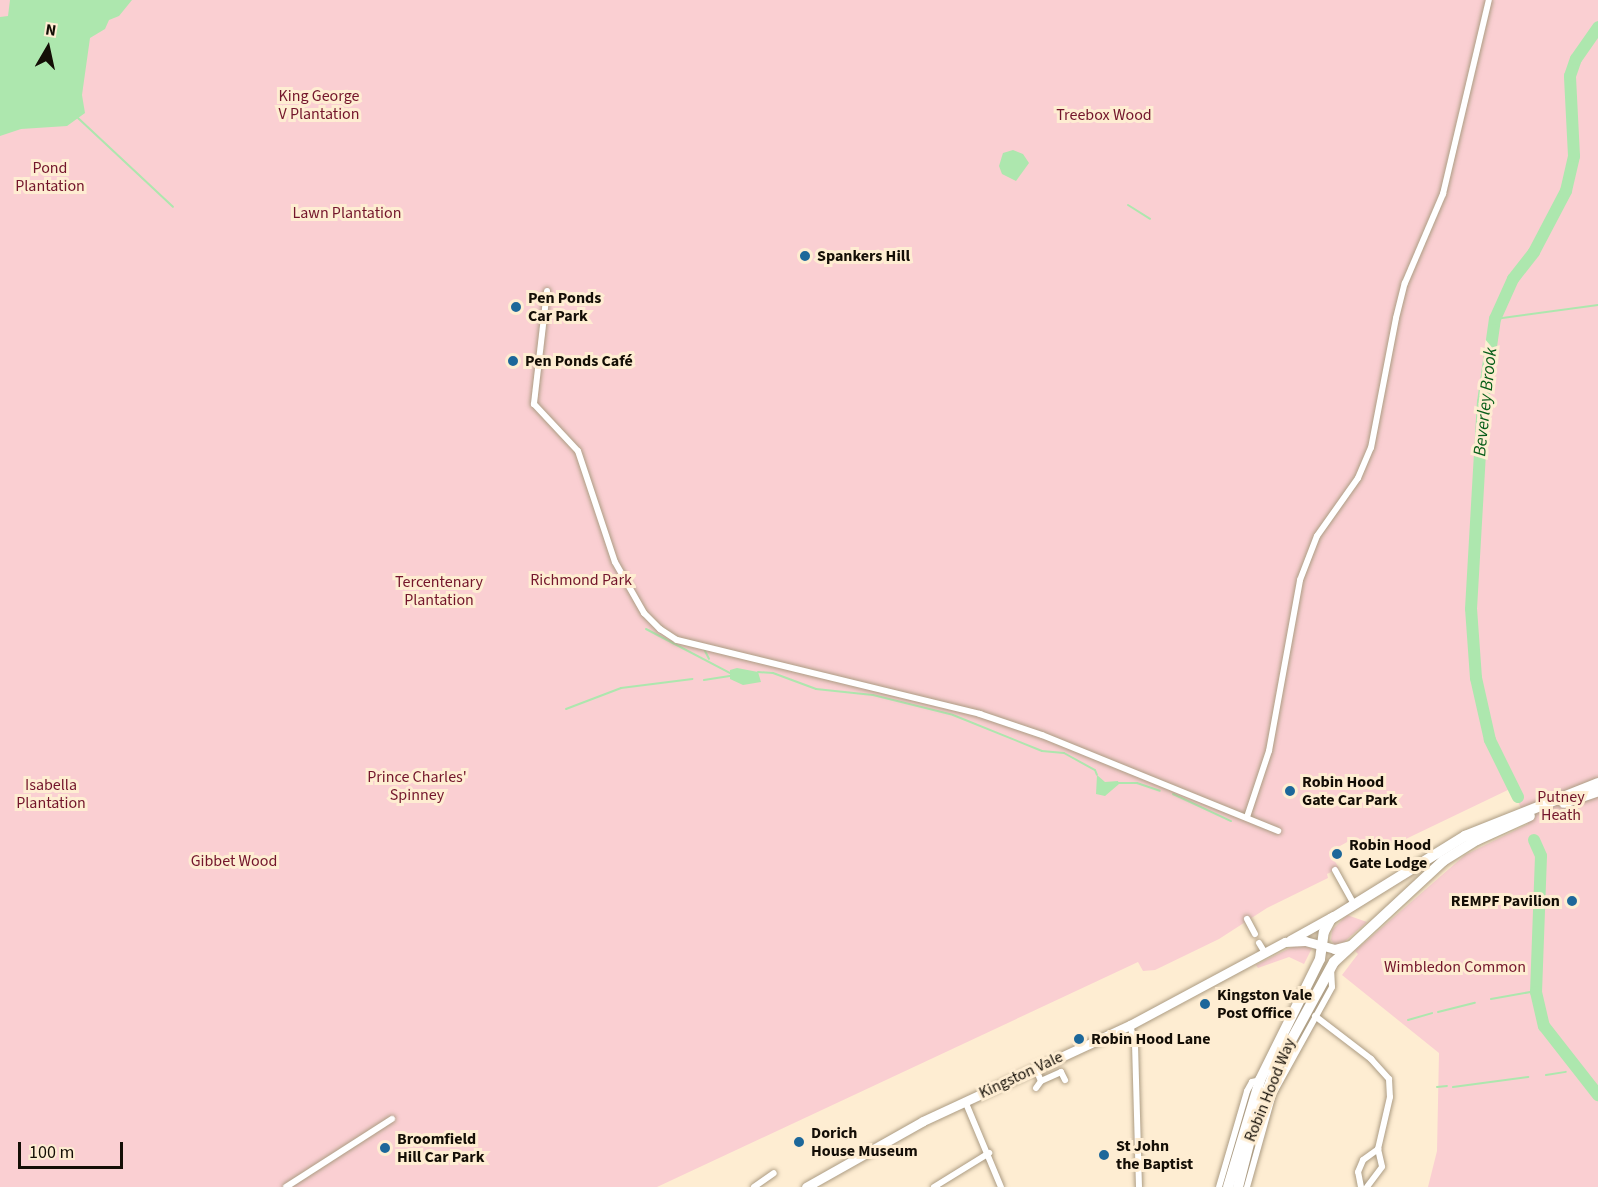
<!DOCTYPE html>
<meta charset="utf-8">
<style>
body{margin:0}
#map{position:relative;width:1598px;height:1187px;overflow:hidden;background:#feedd2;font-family:"Source Sans 3",sans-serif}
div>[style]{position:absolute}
.green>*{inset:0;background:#facfd2}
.water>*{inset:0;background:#ade7ae}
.stream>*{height:2px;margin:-1px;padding:0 1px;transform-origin:1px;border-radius:1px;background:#ade7ae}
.river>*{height:12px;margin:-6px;padding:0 6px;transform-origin:6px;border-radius:6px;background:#ade7ae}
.roads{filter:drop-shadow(0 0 2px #ac9c83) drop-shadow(0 0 2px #ac9c83)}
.street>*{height:6px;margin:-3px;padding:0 3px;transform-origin:3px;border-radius:3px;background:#fff}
.primary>*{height:9px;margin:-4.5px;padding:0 4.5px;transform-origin:4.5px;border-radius:4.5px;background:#fff}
.highway>*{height:10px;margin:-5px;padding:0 5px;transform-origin:5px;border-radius:5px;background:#fff}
.dots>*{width:16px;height:16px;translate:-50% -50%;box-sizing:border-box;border:3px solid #feedd2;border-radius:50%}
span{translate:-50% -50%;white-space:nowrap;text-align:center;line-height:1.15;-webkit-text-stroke:6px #feedd2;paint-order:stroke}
.park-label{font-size:16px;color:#73152b}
.poi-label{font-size:16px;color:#140e06;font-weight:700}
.left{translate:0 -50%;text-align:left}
.right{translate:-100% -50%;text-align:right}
.street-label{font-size:16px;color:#140e06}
.water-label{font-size:18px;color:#085e19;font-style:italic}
.north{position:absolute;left:18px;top:18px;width:60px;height:60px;-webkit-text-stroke:4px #feedd2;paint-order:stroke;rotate:9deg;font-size:16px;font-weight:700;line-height:24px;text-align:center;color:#140e06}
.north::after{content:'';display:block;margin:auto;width:21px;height:27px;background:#140e06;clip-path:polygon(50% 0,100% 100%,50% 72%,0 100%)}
.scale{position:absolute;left:18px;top:1142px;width:105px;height:27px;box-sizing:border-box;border:3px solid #140e06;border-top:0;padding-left:8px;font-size:18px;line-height:21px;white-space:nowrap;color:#140e06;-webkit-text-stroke:4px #feedd2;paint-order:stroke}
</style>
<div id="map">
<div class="green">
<div style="clip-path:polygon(0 0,1598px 0,1598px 1187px,1428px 1187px,1437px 1151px,1439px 1053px,1342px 975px,1358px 954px,1355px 951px,1465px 855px,1528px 824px,1512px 788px,1387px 848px,1349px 841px,1329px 852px,1339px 868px,1327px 874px,1328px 878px,1267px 908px,1219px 939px,1155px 970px,1143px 971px,1138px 962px,657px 1187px,0 1187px)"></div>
<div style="clip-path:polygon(1347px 915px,1367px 922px,1344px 942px,1335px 945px,1331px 940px,1332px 930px)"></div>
<div style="clip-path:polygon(1298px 944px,1312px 948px,1304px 964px,1289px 957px,1258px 968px,1256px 965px)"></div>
</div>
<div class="water">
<div style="clip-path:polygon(10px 0,132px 0,119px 16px,109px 20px,105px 29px,90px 38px,82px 95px,85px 113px,67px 126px,21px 129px,0 136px,0 17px,8px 16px)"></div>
<div style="clip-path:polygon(1013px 150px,1023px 154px,1029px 163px,1016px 181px,1002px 174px,999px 166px,1003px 153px)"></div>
<div style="clip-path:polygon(737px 668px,758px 672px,761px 682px,743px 685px,730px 679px,730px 670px)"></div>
<div style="clip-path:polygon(1097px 775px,1105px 782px,1118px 781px,1119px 784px,1105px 796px,1096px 794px)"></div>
</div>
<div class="stream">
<div style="left:78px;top:118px;width:130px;rotate:43.1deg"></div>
<div style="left:1128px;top:205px;width:26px;rotate:32deg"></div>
<div style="left:1495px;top:319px;width:104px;rotate:-7.7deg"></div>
<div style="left:646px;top:629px;width:95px;rotate:27.6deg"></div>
<div style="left:704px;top:649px;width:11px;rotate:63deg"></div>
<div style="left:758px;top:672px;width:15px;rotate:4deg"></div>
<div style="left:773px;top:673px;width:46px;rotate:20.4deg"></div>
<div style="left:816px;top:689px;width:57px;rotate:6deg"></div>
<div style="left:873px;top:695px;width:82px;rotate:14deg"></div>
<div style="left:953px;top:715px;width:96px;rotate:22deg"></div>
<div style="left:1042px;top:751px;width:22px;rotate:5deg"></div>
<div style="left:1064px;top:753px;width:35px;rotate:29deg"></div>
<div style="left:1095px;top:770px;width:5px;rotate:68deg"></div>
<div style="left:704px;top:680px;width:26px;rotate:-9deg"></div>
<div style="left:566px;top:709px;width:59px;rotate:-20.9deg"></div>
<div style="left:621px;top:688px;width:72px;rotate:-7.2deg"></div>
<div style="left:1118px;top:783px;width:19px"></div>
<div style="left:1137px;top:783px;width:24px;rotate:19deg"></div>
<div style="left:1173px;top:794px;width:64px;rotate:25deg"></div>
<div style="left:1491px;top:999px;width:46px;rotate:-10.1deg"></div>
<div style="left:1438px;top:1012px;width:38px;rotate:-14deg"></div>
<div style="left:1408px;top:1020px;width:25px;rotate:-16deg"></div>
<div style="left:1546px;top:1075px;width:20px;rotate:-9deg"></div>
<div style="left:1437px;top:1087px;width:10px;rotate:-6deg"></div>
<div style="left:1453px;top:1087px;width:76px;rotate:-7.6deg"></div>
</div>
<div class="river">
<div style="left:1518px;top:797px;width:64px;rotate:-116.2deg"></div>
<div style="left:1490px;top:740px;width:64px;rotate:-102.7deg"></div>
<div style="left:1476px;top:678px;width:69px;rotate:-94.1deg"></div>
<div style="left:1471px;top:609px;width:207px;rotate:-86.7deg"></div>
<div style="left:1483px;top:402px;width:84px;rotate:-81.8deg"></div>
<div style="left:1495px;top:319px;width:44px;rotate:-65.8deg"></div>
<div style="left:1513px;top:279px;width:34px;rotate:-52deg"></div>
<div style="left:1534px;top:252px;width:69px;rotate:-62.3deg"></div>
<div style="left:1566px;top:191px;width:36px;rotate:-77deg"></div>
<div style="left:1574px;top:156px;width:80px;rotate:-92.9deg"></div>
<div style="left:1570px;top:76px;width:18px;rotate:-71deg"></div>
<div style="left:1576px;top:59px;width:39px;rotate:-55deg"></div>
<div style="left:1534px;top:840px;width:17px;rotate:66deg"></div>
<div style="left:1541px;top:856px;width:136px;rotate:92.1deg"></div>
<div style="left:1536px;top:992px;width:35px;rotate:77deg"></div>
<div style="left:1544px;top:1026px;width:88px;rotate:52deg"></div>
</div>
<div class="roads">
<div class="street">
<div style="left:547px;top:291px;width:114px;rotate:96.6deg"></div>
<div style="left:534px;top:404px;width:64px;rotate:46.9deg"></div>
<div style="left:578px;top:451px;width:117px;rotate:71.6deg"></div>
<div style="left:615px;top:562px;width:59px;rotate:60.4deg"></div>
<div style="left:644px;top:613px;width:23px;rotate:45deg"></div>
<div style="left:660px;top:629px;width:20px;rotate:33deg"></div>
<div style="left:677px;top:640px;width:312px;rotate:13.7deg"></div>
<div style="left:980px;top:714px;width:65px;rotate:18.7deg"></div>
<div style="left:1042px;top:735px;width:255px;rotate:22.1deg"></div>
<div style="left:1247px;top:817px;width:70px;rotate:-71.6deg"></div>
<div style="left:1269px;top:751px;width:174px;rotate:-79.7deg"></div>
<div style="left:1300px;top:580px;width:47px;rotate:-68.9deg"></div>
<div style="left:1317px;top:536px;width:71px;rotate:-54.7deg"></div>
<div style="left:1358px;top:478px;width:33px;rotate:-67deg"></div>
<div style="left:1371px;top:448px;width:132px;rotate:-79.1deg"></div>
<div style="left:1396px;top:318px;width:36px;rotate:-76deg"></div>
<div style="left:1405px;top:283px;width:97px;rotate:-66.9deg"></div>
<div style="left:1443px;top:194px;width:199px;rotate:-76.7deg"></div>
<div style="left:1335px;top:870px;width:39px;rotate:61deg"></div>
<div style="left:1247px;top:919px;width:17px;rotate:62deg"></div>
<div style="left:1259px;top:943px;width:12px;rotate:59deg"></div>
<div style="left:1315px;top:1016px;width:71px;rotate:37.5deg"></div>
<div style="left:1371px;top:1059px;width:27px;rotate:48deg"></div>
<div style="left:1389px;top:1079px;width:18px;rotate:87deg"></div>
<div style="left:1390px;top:1097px;width:53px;rotate:103deg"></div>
<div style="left:1130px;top:1025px;width:20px;rotate:75deg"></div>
<div style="left:1135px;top:1044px;width:143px;rotate:88.4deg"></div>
<div style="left:1035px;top:1067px;width:15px;rotate:67deg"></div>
<div style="left:1041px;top:1081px;width:22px;rotate:-24deg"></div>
<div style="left:1061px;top:1072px;width:9px;rotate:63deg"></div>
<div style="left:1036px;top:1088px;width:9px;rotate:-54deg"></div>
<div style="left:965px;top:1101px;width:93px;rotate:67.3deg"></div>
<div style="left:286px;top:1187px;width:126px;rotate:-32.7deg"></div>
<div style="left:754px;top:1187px;width:24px;rotate:-35deg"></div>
<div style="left:934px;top:1187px;width:65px;rotate:-31.7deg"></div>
<div style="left:1219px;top:1187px;width:100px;rotate:-73.7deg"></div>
<div style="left:1247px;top:1091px;width:10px;rotate:-61deg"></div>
<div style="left:1252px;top:1082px;width:8px;rotate:-14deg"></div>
<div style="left:1247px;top:1187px;width:97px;rotate:-74.4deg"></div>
<div style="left:1273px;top:1094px;width:122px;rotate:-61.1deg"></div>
<div style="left:1332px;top:987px;width:17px;rotate:-93deg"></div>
<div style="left:1361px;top:1187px;width:15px;rotate:-101deg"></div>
<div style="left:1358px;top:1172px;width:13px;rotate:-67deg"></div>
<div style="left:1363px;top:1160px;width:19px;rotate:-36deg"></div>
<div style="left:1378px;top:1149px;width:18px;rotate:77deg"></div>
<div style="left:1382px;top:1167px;width:25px;rotate:127deg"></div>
</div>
<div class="primary">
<div style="left:1290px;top:940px;width:49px;rotate:-29.2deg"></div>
<div style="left:806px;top:1187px;width:134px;rotate:-29.4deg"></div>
<div style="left:923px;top:1121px;width:228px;rotate:-24.9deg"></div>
<div style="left:1130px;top:1025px;width:176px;rotate:-28.2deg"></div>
<div style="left:1285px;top:942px;width:20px;rotate:-3deg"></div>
<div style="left:1305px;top:941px;width:30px;rotate:15deg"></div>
<div style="left:1334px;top:949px;width:16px;rotate:-14deg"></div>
</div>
<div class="highway">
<div style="left:1564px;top:803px;width:36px;rotate:-19deg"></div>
<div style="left:1228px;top:1187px;width:112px;rotate:-73.3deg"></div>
<div style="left:1260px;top:1080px;width:135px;rotate:-63.6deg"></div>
<div style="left:1320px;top:959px;width:27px;rotate:-82deg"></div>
<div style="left:1324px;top:932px;width:15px;rotate:-62deg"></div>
<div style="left:1331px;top:919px;width:158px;rotate:-31.8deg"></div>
<div style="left:1465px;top:836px;width:143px;rotate:-21.7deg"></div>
<div style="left:1238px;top:1187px;width:65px;rotate:-75.7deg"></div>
<div style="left:1254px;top:1124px;width:58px;rotate:-68.7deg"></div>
<div style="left:1275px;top:1070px;width:123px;rotate:-61.4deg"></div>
<div style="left:1334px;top:962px;width:149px;rotate:-42.8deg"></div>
<div style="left:1443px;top:861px;width:40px;rotate:-32deg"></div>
<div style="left:1477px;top:840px;width:58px;rotate:-24.4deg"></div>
</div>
</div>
<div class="dots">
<div style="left:805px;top:256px;background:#1c679a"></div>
<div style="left:516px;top:307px;background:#1c679a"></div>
<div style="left:513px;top:361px;background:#1c679a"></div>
<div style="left:1290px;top:791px;background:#1c679a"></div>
<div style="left:1337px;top:854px;background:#1c679a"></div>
<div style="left:1572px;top:901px;background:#1c679a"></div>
<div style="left:1205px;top:1004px;background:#1c679a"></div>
<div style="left:1079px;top:1039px;background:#1c679a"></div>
<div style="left:799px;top:1142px;background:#1c679a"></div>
<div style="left:385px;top:1148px;background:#1c679a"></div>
<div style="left:1104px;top:1155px;background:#1c679a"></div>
</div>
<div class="park-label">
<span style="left:319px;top:105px">King George<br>V Plantation</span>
<span style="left:1104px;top:115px">Treebox Wood</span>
<span style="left:50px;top:177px">Pond<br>Plantation</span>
<span style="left:347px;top:213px">Lawn Plantation</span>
<span style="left:581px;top:580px">Richmond Park</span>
<span style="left:439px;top:591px">Tercentenary<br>Plantation</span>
<span style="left:417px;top:786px">Prince Charles'<br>Spinney</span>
<span style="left:51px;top:794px">Isabella<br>Plantation</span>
<span style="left:1561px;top:806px">Putney<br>Heath</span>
<span style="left:234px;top:861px">Gibbet Wood</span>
<span style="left:1455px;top:967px">Wimbledon Common</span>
</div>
<div class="poi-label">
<span class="left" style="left:817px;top:256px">Spankers Hill</span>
<span class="left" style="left:528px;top:307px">Pen Ponds<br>Car Park</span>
<span class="left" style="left:525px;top:361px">Pen Ponds Café</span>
<span class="left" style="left:1302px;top:791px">Robin Hood<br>Gate Car Park</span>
<span class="left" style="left:1349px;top:854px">Robin Hood<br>Gate Lodge</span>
<span class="right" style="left:1560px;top:901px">REMPF Pavilion</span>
<span class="left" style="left:1217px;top:1004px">Kingston Vale<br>Post Office</span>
<span class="left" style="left:1091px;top:1039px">Robin Hood Lane</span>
<span class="left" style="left:811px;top:1142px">Dorich<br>House Museum</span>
<span class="left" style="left:397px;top:1148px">Broomfield<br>Hill Car Park</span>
<span class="left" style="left:1116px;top:1155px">St John<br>the Baptist</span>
</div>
<div class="street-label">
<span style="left:1021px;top:1075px;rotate:-25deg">Kingston Vale</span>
<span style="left:1270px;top:1090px;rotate:-68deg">Robin Hood Way</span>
</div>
<div class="water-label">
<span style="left:1486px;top:402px;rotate:-84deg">Beverley Brook</span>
</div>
<div class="north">N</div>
<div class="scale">100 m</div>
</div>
